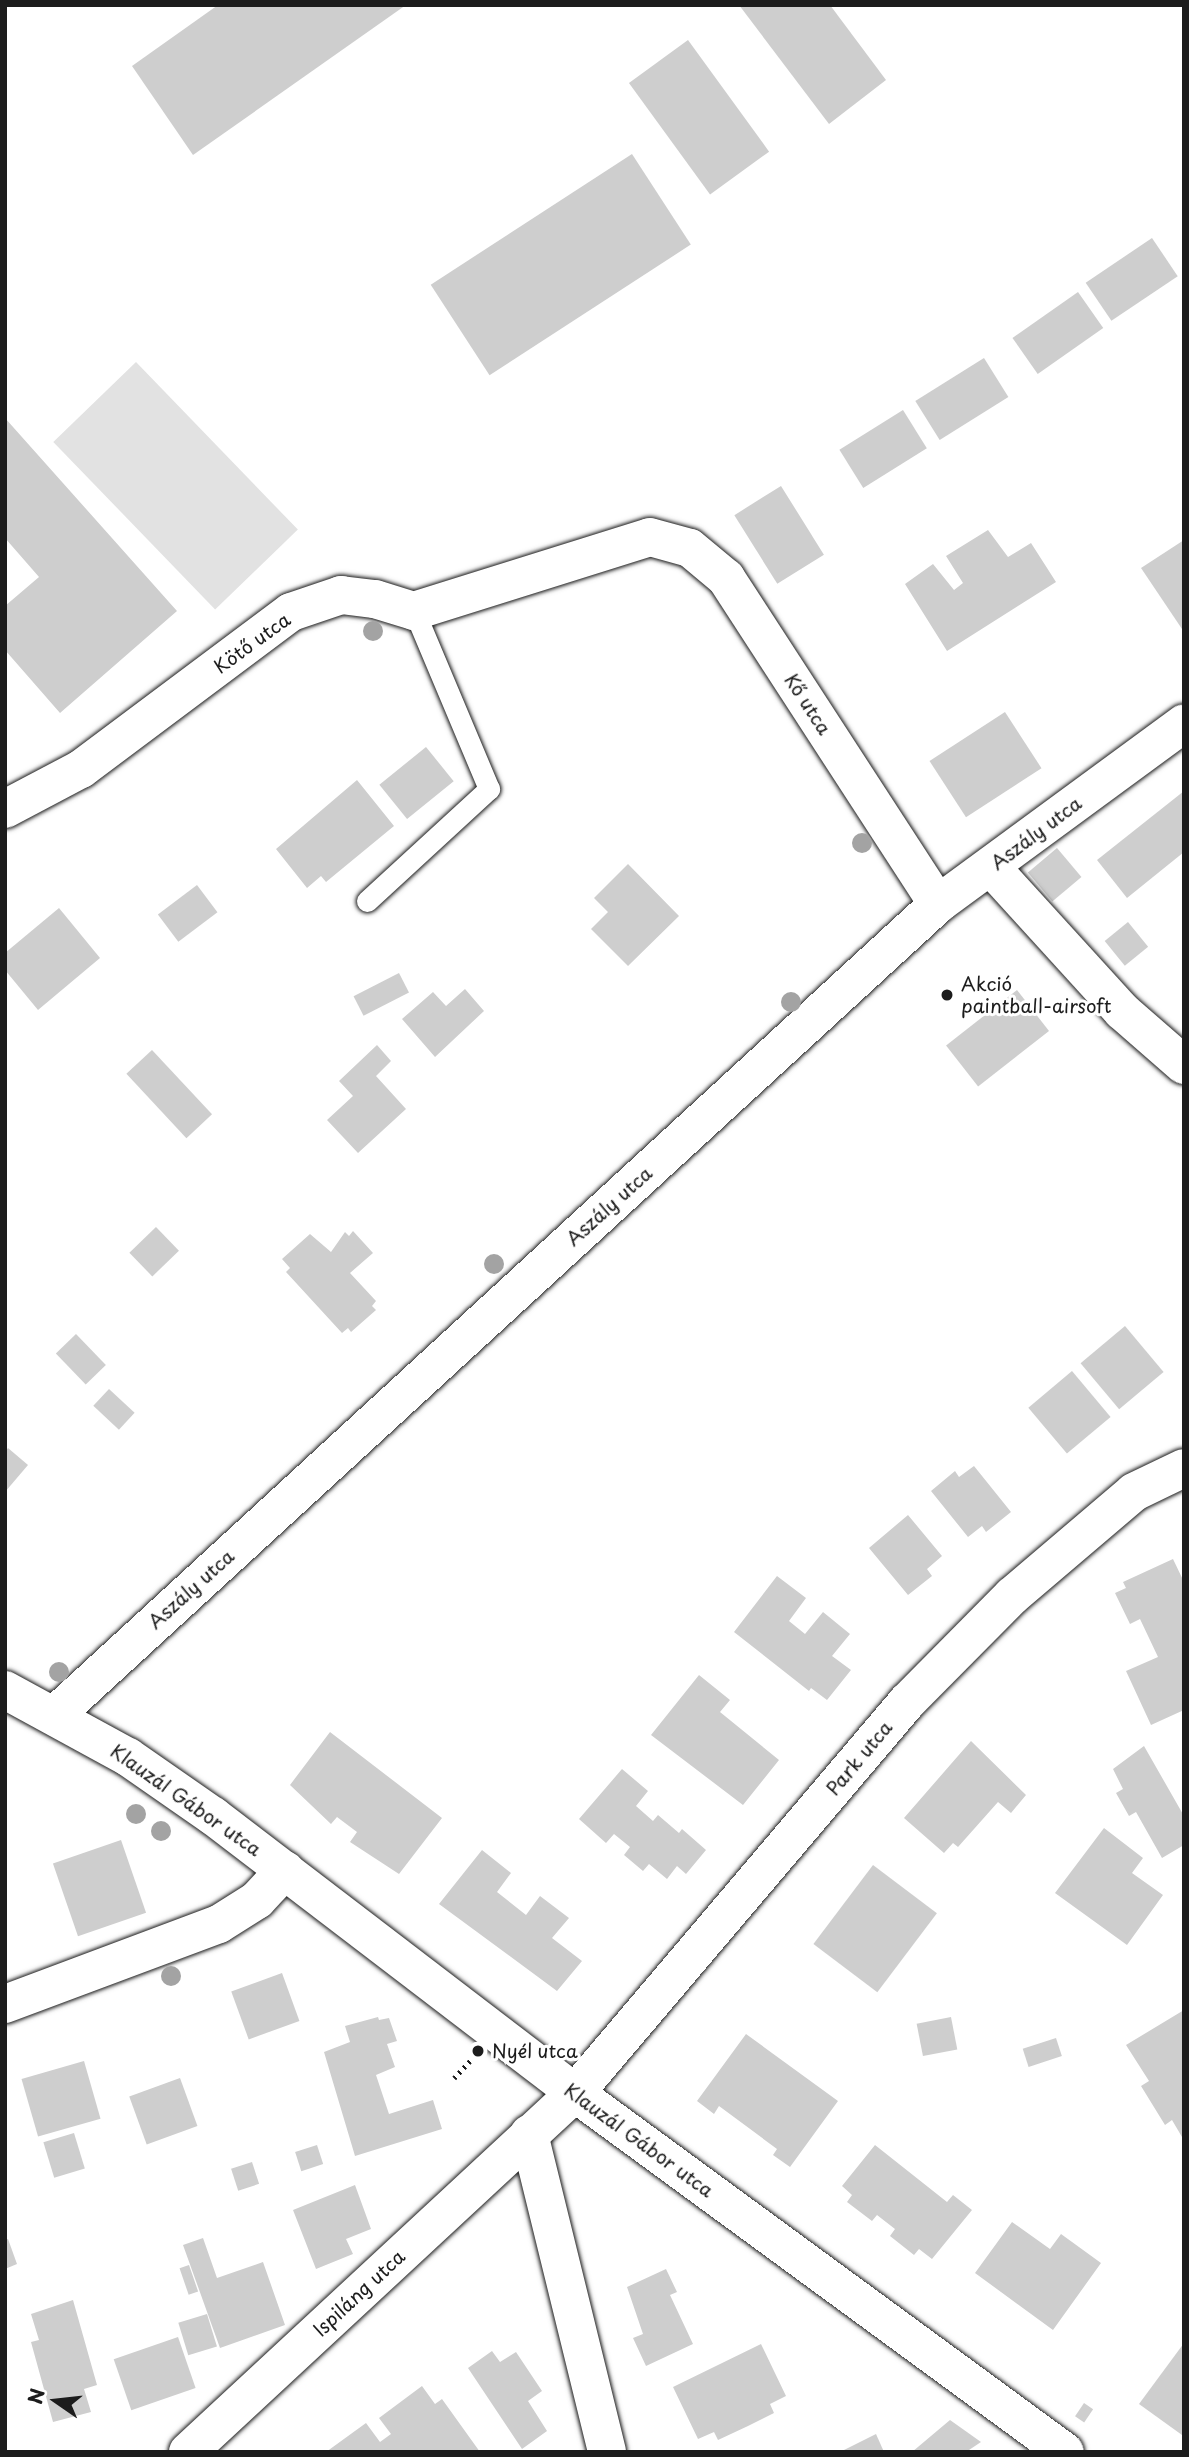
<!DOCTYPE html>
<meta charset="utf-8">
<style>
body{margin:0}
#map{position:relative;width:1189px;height:2457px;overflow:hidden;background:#fff;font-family:"Playpen Sans",sans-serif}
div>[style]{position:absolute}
.green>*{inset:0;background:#e2e2e2;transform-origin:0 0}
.building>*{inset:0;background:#cecece;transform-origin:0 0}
.path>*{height:4.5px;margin-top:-2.25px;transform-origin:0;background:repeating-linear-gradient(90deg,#1c1c1c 0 2px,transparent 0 7px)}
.roads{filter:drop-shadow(0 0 2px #1c1c1c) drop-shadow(0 0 2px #1c1c1c)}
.service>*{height:21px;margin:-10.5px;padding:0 10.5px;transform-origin:10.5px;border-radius:10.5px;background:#fff}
.minor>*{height:38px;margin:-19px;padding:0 19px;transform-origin:19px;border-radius:19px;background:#fff}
.tertiary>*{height:38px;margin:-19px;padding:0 19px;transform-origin:19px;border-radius:19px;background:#fff}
.trees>*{width:20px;height:20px;margin:-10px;border-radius:50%;background:#a3a3a3}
.dots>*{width:19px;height:19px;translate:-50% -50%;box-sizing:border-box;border:4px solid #fff;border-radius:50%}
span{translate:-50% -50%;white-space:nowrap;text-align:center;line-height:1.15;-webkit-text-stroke:6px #fff;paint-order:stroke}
.street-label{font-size:19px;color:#1c1c1c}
.poi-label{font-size:19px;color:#1c1c1c}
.left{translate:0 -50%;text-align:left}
.frame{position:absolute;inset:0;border:7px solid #1c1c1c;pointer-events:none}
.north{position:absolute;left:21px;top:2366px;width:70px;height:70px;-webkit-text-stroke:5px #fff;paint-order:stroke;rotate:284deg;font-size:19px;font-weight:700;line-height:28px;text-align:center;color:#1c1c1c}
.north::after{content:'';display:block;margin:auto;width:24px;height:32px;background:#1c1c1c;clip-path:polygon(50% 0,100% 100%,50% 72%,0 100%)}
</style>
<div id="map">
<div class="green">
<div style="left:136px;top:362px;width:233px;height:115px;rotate:46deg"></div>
</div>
<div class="building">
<div style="clip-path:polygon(218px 5px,406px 5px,193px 155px,132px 66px)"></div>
<div style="clip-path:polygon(739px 5px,830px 5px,886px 80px,829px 124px)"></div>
<div style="left:688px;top:40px;width:138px;height:73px;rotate:54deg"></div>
<div style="left:632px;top:154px;width:108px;height:240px;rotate:57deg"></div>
<div style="left:1152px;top:238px;width:46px;height:80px;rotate:56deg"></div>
<div style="left:1078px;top:292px;width:44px;height:80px;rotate:55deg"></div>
<div style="left:984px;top:358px;width:46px;height:81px;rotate:58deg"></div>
<div style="left:903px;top:410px;width:45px;height:75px;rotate:58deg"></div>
<div style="clip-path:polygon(5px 418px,177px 611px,60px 713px,5px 650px,5px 606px,39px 577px,5px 538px)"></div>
<div style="left:781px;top:486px;width:81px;height:55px;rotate:58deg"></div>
<div style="clip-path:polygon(988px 530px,1008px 557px,1031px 543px,1056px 582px,947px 651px,905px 584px,933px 564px,954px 590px,963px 583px,946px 556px)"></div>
<div style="clip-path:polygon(1184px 540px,1184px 627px,1182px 629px,1141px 568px)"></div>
<div style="left:1005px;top:712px;width:67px;height:90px;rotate:57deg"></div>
<div style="left:426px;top:747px;width:44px;height:60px;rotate:51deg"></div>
<div style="clip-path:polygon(357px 780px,394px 826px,326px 882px,321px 876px,307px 888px,276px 849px)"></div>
<div style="clip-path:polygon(1184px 791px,1184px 852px,1127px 898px,1097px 860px)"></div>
<div style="left:1057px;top:848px;width:38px;height:38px;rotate:50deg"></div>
<div style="clip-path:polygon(628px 864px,679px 916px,628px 966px,591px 929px,608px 912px,594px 898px)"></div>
<div style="left:197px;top:885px;width:34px;height:49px;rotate:53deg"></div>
<div style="clip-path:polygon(59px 908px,100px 958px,38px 1010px,5px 970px,5px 953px)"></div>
<div style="left:1128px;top:922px;width:32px;height:30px;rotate:51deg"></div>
<div style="left:399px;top:973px;width:22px;height:51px;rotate:63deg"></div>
<div style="clip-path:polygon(465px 989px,484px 1011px,435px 1057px,402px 1019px,433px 992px,446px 1006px)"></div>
<div style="left:1017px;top:990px;width:52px;height:90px;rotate:52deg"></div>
<div style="clip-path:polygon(377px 1045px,391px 1061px,376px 1076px,406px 1109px,358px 1153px,327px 1120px,353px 1096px,339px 1081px)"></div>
<div style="left:152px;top:1050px;width:88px;height:35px;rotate:47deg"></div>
<div style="left:156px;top:1227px;width:33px;height:37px;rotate:46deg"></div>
<div style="clip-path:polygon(353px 1231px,373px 1253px,350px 1273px,376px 1301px,372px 1306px,376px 1310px,351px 1332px,348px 1328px,342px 1333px,286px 1272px,290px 1268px,282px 1259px,310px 1234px,331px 1252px,345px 1232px,349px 1236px)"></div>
<div style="left:1125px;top:1326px;width:60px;height:58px;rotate:50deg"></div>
<div style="left:76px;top:1334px;width:43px;height:28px;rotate:46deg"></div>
<div style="left:1072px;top:1371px;width:60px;height:57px;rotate:50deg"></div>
<div style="left:109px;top:1389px;width:35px;height:23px;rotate:43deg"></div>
<div style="clip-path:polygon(8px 1448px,28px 1465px,5px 1492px,5px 1452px)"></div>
<div style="clip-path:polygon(974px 1466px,1011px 1512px,986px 1532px,982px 1526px,968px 1537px,931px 1491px,955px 1471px,959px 1477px)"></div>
<div style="clip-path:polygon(908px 1515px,942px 1556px,927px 1569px,932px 1576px,908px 1595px,869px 1548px)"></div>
<div style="clip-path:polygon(1173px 1559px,1184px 1582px,1184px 1710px,1151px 1725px,1126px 1671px,1158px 1657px,1140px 1619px,1130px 1624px,1115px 1593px,1126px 1588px,1123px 1582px)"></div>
<div style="clip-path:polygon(777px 1576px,806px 1598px,789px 1621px,805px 1634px,823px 1612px,850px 1634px,832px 1656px,851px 1670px,827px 1700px,811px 1688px,809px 1691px,734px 1632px)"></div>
<div style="clip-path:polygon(699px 1675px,730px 1700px,720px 1712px,779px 1760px,743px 1805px,651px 1735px)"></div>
<div style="clip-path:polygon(330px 1732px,442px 1818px,399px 1874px,350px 1842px,357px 1832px,337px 1817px,331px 1824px,290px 1785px)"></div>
<div style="clip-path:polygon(971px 1741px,1026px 1795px,1011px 1813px,998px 1802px,958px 1847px,953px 1843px,944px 1853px,904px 1818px)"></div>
<div style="clip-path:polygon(1144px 1746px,1184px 1816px,1184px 1845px,1162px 1858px,1136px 1812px,1129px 1816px,1116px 1793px,1123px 1789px,1113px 1769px)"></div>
<div style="clip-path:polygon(622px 1769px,648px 1791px,636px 1806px,653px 1821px,658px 1815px,679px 1833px,682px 1829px,706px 1850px,686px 1874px,677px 1866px,667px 1879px,649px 1864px,643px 1871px,624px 1855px,630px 1847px,614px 1834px,606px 1843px,579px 1819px)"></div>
<div style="clip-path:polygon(1104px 1828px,1143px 1858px,1132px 1873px,1163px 1895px,1127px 1945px,1055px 1893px)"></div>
<div style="left:121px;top:1840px;width:77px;height:72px;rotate:71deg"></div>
<div style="clip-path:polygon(482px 1850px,511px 1873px,497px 1892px,526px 1915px,540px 1896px,569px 1918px,552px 1938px,582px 1961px,557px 1991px,439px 1904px)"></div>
<div style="left:873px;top:1865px;width:80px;height:99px;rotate:37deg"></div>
<div style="left:282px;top:1973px;width:51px;height:54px;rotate:70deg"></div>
<div style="clip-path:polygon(1184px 2010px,1184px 2136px,1182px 2137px,1172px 2120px,1165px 2125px,1141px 2086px,1149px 2081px,1126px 2045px)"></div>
<div style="clip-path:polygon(378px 2017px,379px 2020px,389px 2018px,397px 2041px,387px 2044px,395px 2067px,376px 2075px,389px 2114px,433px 2100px,442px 2129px,355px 2156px,324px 2052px,350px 2042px,345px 2026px)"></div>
<div style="left:951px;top:2017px;width:33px;height:35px;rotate:79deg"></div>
<div style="clip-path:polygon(746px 2034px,838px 2101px,790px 2167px,773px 2155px,777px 2149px,719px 2106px,714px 2114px,697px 2101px)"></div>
<div style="left:1056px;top:2038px;width:19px;height:35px;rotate:72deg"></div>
<div style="left:84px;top:2061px;width:60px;height:65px;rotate:74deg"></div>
<div style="left:180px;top:2078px;width:51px;height:54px;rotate:70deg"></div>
<div style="left:74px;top:2133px;width:37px;height:32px;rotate:73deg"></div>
<div style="left:317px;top:2145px;width:20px;height:23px;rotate:72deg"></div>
<div style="clip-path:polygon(875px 2145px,947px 2202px,953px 2195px,972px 2210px,932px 2259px,919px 2249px,914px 2255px,890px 2236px,895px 2229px,877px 2215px,872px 2221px,847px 2202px,852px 2195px,842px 2186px)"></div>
<div style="left:252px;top:2162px;width:23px;height:22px;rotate:72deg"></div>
<div style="clip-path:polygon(355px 2185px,371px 2229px,346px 2239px,353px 2254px,316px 2269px,293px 2210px)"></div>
<div style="clip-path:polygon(1012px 2222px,1050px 2249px,1061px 2234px,1101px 2263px,1053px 2330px,975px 2273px)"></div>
<div style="clip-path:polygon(203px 2238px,217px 2278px,263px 2262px,285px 2325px,220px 2348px,183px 2245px)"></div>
<div style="clip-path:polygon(8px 2239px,17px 2264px,5px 2269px,5px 2240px)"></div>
<div style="left:189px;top:2265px;width:28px;height:10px;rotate:71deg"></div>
<div style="clip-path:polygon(666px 2269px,677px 2292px,670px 2295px,693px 2344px,646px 2366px,633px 2338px,643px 2334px,627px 2287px)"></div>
<div style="clip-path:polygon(73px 2300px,97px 2385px,84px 2389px,91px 2412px,53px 2422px,31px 2342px,39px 2340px,31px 2314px)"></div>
<div style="left:207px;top:2314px;width:34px;height:30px;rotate:73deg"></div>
<div style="left:178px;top:2337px;width:54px;height:68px;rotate:71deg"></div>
<div style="clip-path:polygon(1184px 2343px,1184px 2432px,1182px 2435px,1139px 2404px)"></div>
<div style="clip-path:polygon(761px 2344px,786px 2396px,770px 2404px,774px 2413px,748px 2426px,718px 2440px,714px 2432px,698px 2439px,673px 2387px)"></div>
<div style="clip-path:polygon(492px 2351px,500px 2362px,516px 2352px,542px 2391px,528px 2401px,547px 2431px,522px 2449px,468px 2368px)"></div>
<div style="clip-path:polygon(422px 2386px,435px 2404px,442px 2399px,480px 2452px,326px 2452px,366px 2423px,380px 2442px,391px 2434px,379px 2418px)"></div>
<div style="left:1084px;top:2403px;width:11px;height:16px;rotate:34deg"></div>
<div style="clip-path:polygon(950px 2420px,981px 2442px,966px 2452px,912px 2452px)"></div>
<div style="clip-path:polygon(876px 2434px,884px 2452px,840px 2452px)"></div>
</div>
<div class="path">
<div style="left:454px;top:2078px;width:25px;rotate:-47deg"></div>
</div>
<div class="roads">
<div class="service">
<div style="left:367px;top:901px;width:166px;rotate:-42.6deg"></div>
<div style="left:489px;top:789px;width:193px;rotate:-112.8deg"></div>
</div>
<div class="minor">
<div style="left:5px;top:809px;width:86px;rotate:-27.8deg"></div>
<div style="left:81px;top:769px;width:262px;rotate:-36.8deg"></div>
<div style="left:291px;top:612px;width:53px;rotate:-18.8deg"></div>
<div style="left:341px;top:595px;width:34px;rotate:7deg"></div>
<div style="left:375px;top:599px;width:41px;rotate:17.1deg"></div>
<div style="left:414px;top:611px;width:247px;rotate:-17.4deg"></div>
<div style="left:650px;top:537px;width:41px;rotate:15.4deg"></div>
<div style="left:690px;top:548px;width:47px;rotate:39.8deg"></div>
<div style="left:726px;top:578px;width:389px;rotate:57deg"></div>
<div style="left:991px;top:867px;width:195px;rotate:47.7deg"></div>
<div style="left:1122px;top:1011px;width:82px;rotate:41.1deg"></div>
<div style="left:56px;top:1714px;width:1198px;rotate:-42.56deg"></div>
<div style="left:938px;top:904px;width:305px;rotate:-36.3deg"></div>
<div style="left:5px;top:2004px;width:228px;rotate:-20.5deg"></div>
<div style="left:219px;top:1924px;width:45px;rotate:-32.3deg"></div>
<div style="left:257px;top:1900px;width:41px;rotate:-47deg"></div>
<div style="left:529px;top:2134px;width:327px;rotate:76.2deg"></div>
<div style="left:188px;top:2452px;width:528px;rotate:-42.85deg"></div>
<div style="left:575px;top:2093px;width:513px;rotate:-49.67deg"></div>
<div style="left:907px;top:1702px;width:149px;rotate:-45.3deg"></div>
<div style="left:1012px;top:1596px;width:160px;rotate:-40.4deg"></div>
<div style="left:1134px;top:1492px;width:55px;rotate:-25.6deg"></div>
</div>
<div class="tertiary">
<div style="left:5px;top:1690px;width:140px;rotate:28.6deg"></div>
<div style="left:128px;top:1757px;width:103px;rotate:34.8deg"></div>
<div style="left:213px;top:1816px;width:456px;rotate:37.4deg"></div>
<div style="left:575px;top:2093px;width:607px;rotate:36.23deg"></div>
</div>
</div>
<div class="trees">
<div style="left:373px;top:631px"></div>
<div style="left:862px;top:843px"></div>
<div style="left:791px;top:1002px"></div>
<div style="left:494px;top:1264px"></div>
<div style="left:59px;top:1672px"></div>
<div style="left:136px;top:1814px"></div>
<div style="left:161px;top:1831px"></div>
<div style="left:171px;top:1976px"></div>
</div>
<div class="dots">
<div style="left:947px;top:995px;background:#1c1c1c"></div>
<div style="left:478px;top:2051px;background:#1c1c1c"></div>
</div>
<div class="street-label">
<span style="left:252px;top:643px;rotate:-36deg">Kötő utca</span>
<span style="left:808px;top:704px;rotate:57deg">Kő utca</span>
<span style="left:1036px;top:833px;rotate:-37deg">Aszály utca</span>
<span style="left:609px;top:1206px;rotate:-42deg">Aszály utca</span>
<span style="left:191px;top:1589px;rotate:-42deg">Aszály utca</span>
<span style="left:859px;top:1758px;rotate:-50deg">Park utca</span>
<span style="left:186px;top:1800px;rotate:35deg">Klauzál Gábor utca</span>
<span style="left:639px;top:2140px;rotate:36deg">Klauzál Gábor utca</span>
<span style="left:359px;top:2293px;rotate:-43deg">Ispiláng utca</span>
</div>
<div class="poi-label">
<span class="left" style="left:961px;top:995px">Akció<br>paintball-airsoft</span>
<span class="left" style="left:492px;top:2051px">Nyél utca</span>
</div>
<div class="frame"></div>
<div class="north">N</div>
</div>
